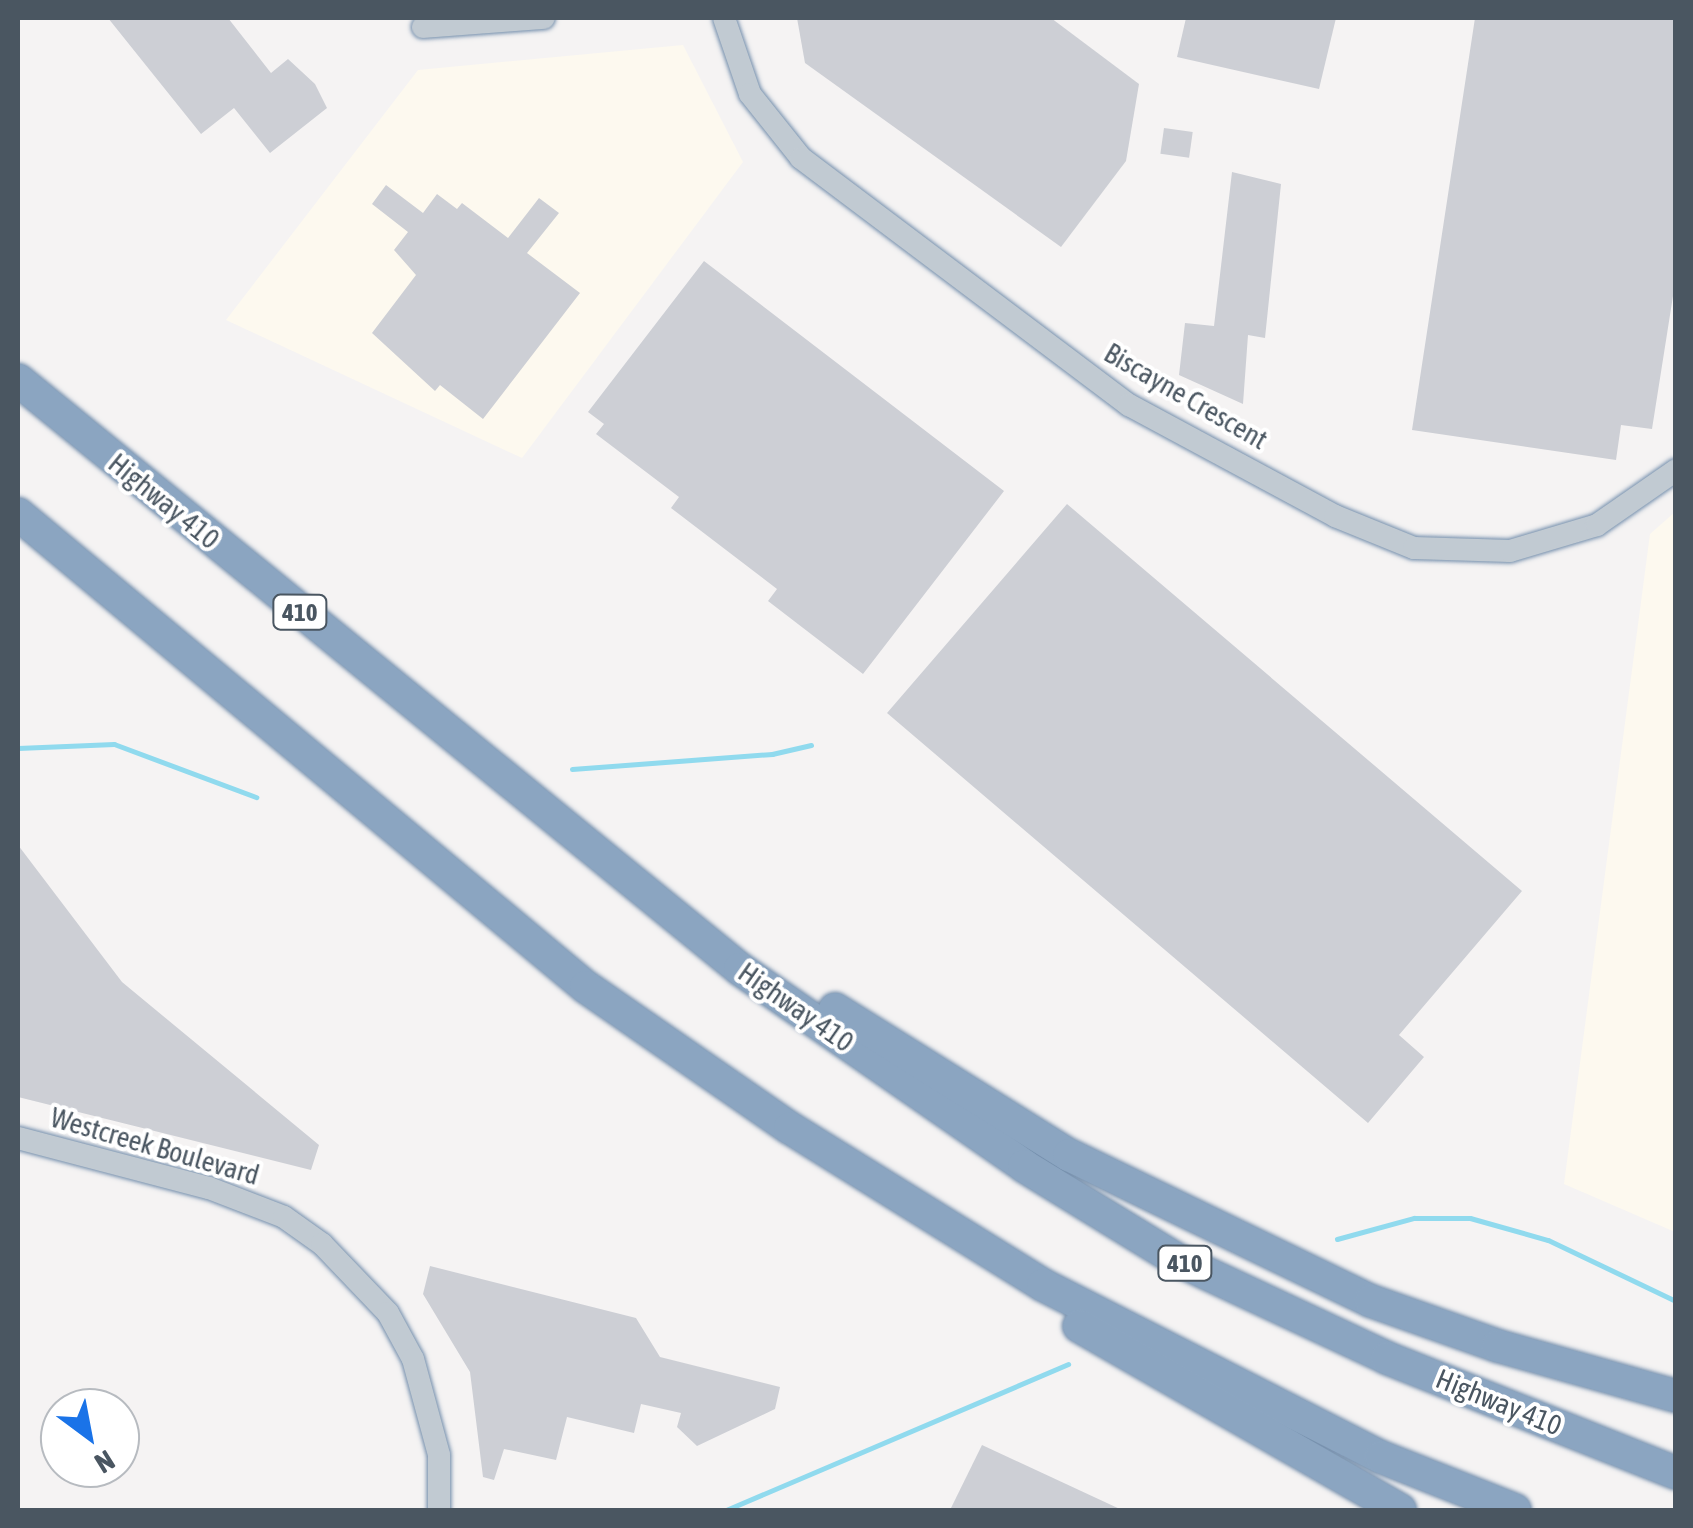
<!DOCTYPE html>
<style>
body{margin:0}
#map{position:relative;width:1693px;height:1528px;overflow:hidden;background:#f5f3f3;font-family:"Asap Condensed",sans-serif}
div>[style]{position:absolute}
.commercial>*{inset:0;background:#fdf9ef}
.stream>*{height:5px;margin:-2.5px;padding:0 2.5px;transform-origin:2.5px;border-radius:2.5px;background:#90daee}
.building>*{inset:0;background:#cdcfd5;transform-origin:0 0}
.roads{filter:drop-shadow(0 0 2px #7690ad) drop-shadow(0 0 2px #7690ad)}
.minor>*{height:22px;margin:-11px;padding:0 11px;transform-origin:11px;border-radius:11px;background:#c1cad2}
.highway>*{height:32px;margin:-16px;padding:0 16px;transform-origin:16px;border-radius:16px;background:#8ba5c1}
span{translate:-50% -50%;white-space:nowrap;text-align:center;line-height:1.15;-webkit-text-stroke:8px #fff;paint-order:stroke}
.shield-label span{padding:2px 8px;background:#fff;border:2px solid;border-radius:8px;-webkit-text-stroke-width:0}
.shield-label{font-size:25px;color:#4a5661;font-weight:700}
.street-label{font-size:28px;color:#4a5661}
.frame{position:absolute;inset:0;border:20px solid #4a5661;pointer-events:none}
.north{position:absolute;left:40px;top:1388px;width:100px;height:100px;box-sizing:border-box;background:#fff;border:2px solid #b7bbc0;border-radius:50%;rotate:148deg;font-size:28px;font-weight:700;line-height:40px;text-align:center;color:#4a5661}
.north::after{content:'';display:block;margin:auto;width:35px;height:45px;background:#1a73e8;clip-path:polygon(50% 0,100% 100%,50% 72%,0 100%)}
</style>
<div id="map">
<div class="commercial">
<div style="clip-path:polygon(683px 45px,743px 162px,522px 458px,226px 320px,418px 70px)"></div>
<div style="clip-path:polygon(1675px 512px,1675px 1232px,1564px 1184px,1650px 534px)"></div>
</div>
<div class="stream">
<div style="left:18px;top:748px;width:96px;rotate:-2.4deg"></div>
<div style="left:114px;top:744px;width:152px;rotate:20.5deg"></div>
<div style="left:572px;top:769px;width:201px;rotate:-4.3deg"></div>
<div style="left:772px;top:754px;width:40px;rotate:-13deg"></div>
<div style="left:1337px;top:1239px;width:80px;rotate:-15.3deg"></div>
<div style="left:1414px;top:1218px;width:56px"></div>
<div style="left:1470px;top:1218px;width:81px;rotate:15.8deg"></div>
<div style="left:1548px;top:1240px;width:142px;rotate:25.5deg"></div>
<div style="left:726px;top:1510px;width:372px;rotate:-23.1deg"></div>
</div>
<div class="building">
<div style="clip-path:polygon(108px 18px,228px 18px,271px 73px,288px 59px,315px 84px,327px 108px,270px 153px,234px 108px,201px 134px)"></div>
<div style="clip-path:polygon(797px 18px,1051px 18px,1139px 84px,1126px 161px,1061px 247px,805px 63px)"></div>
<div style="clip-path:polygon(1186px 18px,1336px 18px,1319px 89px,1177px 57px)"></div>
<div style="clip-path:polygon(1475px 18px,1676px 18px,1676px 277px,1652px 429px,1621px 425px,1616px 460px,1412px 430px)"></div>
<div style="left:1164px;top:128px;width:29px;height:26px;rotate:8deg"></div>
<div style="clip-path:polygon(1232px 172px,1281px 184px,1265px 338px,1248px 335px,1243px 404px,1179px 375px,1185px 323px,1214px 326px)"></div>
<div style="clip-path:polygon(386px 185px,423px 213px,437px 194px,457px 209px,462px 203px,508px 238px,539px 198px,559px 213px,527px 253px,580px 293px,483px 419px,440px 385px,435px 391px,372px 333px,416px 275px,394px 250px,408px 232px,372px 204px)"></div>
<div style="clip-path:polygon(704px 261px,1004px 491px,863px 674px,768px 601px,777px 589px,671px 508px,679px 497px,596px 434px,604px 424px,588px 412px)"></div>
<div style="clip-path:polygon(1067px 504px,1522px 891px,1399px 1035px,1424px 1057px,1368px 1123px,887px 713px)"></div>
<div style="clip-path:polygon(18px 845px,122px 982px,319px 1145px,311px 1170px,18px 1097px)"></div>
<div style="clip-path:polygon(430px 1266px,636px 1318px,660px 1357px,780px 1387px,775px 1409px,697px 1446px,677px 1427px,681px 1413px,641px 1404px,634px 1433px,567px 1417px,556px 1460px,504px 1449px,494px 1480px,483px 1477px,470px 1372px,423px 1294px)"></div>
<div style="clip-path:polygon(982px 1445px,1122px 1510px,950px 1510px)"></div>
</div>
<div class="roads">
<div class="minor">
<div style="left:724px;top:18px;width:80px;rotate:71.1deg"></div>
<div style="left:750px;top:94px;width:82px;rotate:51.4deg"></div>
<div style="left:801px;top:158px;width:411px;rotate:37deg"></div>
<div style="left:1129px;top:405px;width:234px;rotate:28.3deg"></div>
<div style="left:1335px;top:516px;width:85px;rotate:22.1deg"></div>
<div style="left:1414px;top:548px;width:96px;rotate:1.8deg"></div>
<div style="left:1510px;top:551px;width:91px;rotate:-16.6deg"></div>
<div style="left:1597px;top:525px;width:96px;rotate:-34.8deg"></div>
<div style="left:423px;top:27px;width:121px;rotate:-4.3deg"></div>
<div style="left:18px;top:1138px;width:197px;rotate:14.7deg"></div>
<div style="left:209px;top:1188px;width:80px;rotate:21.1deg"></div>
<div style="left:284px;top:1217px;width:47px;rotate:35.4deg"></div>
<div style="left:322px;top:1244px;width:95px;rotate:46.3deg"></div>
<div style="left:388px;top:1313px;width:52px;rotate:61.5deg"></div>
<div style="left:413px;top:1359px;width:99px;rotate:74.8deg"></div>
<div style="left:439px;top:1455px;width:55px;rotate:90deg"></div>
</div>
<div class="highway">
<div style="left:18px;top:380px;width:932px;rotate:39.21deg"></div>
<div style="left:740px;top:969px;width:346px;rotate:34.7deg"></div>
<div style="left:1024px;top:1166px;width:178px;rotate:31.5deg"></div>
<div style="left:1176px;top:1259px;width:233px;rotate:25.1deg"></div>
<div style="left:1387px;top:1358px;width:311px;rotate:21.7deg"></div>
<div style="left:18px;top:514px;width:739px;rotate:39.79deg"></div>
<div style="left:586px;top:987px;width:248px;rotate:34.7deg"></div>
<div style="left:790px;top:1128px;width:298px;rotate:31.8deg"></div>
<div style="left:1043px;top:1285px;width:379px;rotate:27deg"></div>
<div style="left:1381px;top:1457px;width:144px;rotate:21.6deg"></div>
<div style="left:835px;top:1009px;width:276px;rotate:32deg"></div>
<div style="left:1069px;top:1155px;width:335px;rotate:25.8deg"></div>
<div style="left:1371px;top:1301px;width:135px;rotate:19.5deg"></div>
<div style="left:1498px;top:1346px;width:185px;rotate:15.7deg"></div>
<div style="left:1079px;top:1326px;width:370px;rotate:29.8deg"></div>
</div>
</div>
<div class="shield-label">
<span style="left:300px;top:612px">410</span>
<span style="left:1185px;top:1263px">410</span>
</div>
<div class="street-label">
<span style="left:1186px;top:396px;rotate:30deg">Biscayne Crescent</span>
<span style="left:164px;top:501px;rotate:39deg">Highway 410</span>
<span style="left:796px;top:1007px;rotate:35deg">Highway 410</span>
<span style="left:155px;top:1146px;rotate:16deg">Westcreek Boulevard</span>
<span style="left:1499px;top:1402px;rotate:22deg">Highway 410</span>
</div>
<div class="frame"></div>
<div class="north">N</div>
</div>
